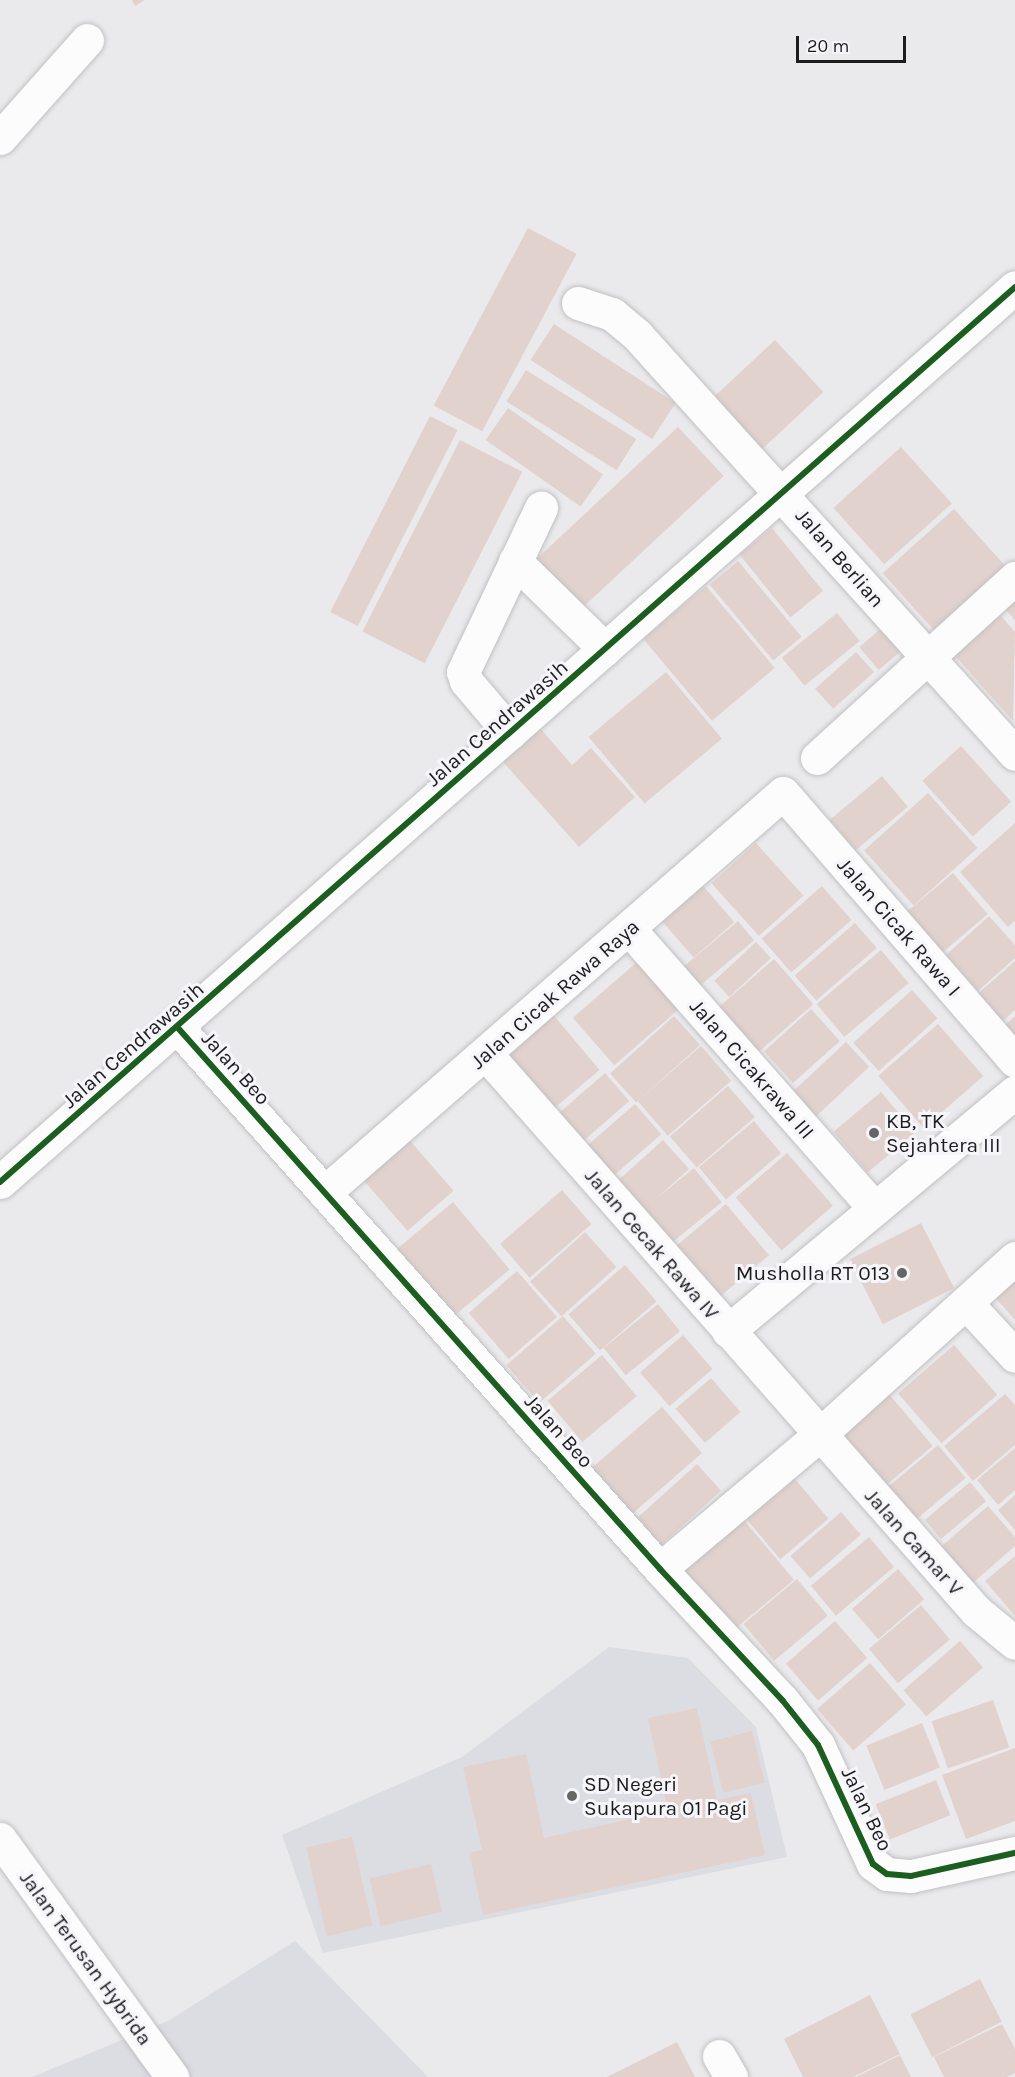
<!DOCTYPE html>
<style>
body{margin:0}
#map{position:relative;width:1015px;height:2077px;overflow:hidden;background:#eaeaec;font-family:Karla,sans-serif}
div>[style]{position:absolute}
.built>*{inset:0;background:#dcdce3}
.building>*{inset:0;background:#e2d2ce;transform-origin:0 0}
.roads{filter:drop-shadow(0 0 2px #c1c1c3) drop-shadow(0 0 2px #c1c1c3)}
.minor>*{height:33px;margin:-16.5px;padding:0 16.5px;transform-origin:16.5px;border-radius:16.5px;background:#fcfcfc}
.cycleway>*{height:6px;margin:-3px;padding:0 3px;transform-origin:3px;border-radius:3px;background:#1b5e20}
.dots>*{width:16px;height:16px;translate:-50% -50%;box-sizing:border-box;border:3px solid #f6f6fa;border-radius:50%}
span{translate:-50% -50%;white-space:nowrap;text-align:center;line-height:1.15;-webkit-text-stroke:6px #f6f6fa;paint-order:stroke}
.street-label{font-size:21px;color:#1d1d1e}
.poi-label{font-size:21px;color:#1d1d1e}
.left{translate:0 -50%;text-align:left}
.right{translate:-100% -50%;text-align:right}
.scale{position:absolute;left:796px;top:36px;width:110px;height:27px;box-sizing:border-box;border:3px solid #1d1d1e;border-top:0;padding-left:8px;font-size:18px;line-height:21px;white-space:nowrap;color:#1d1d1e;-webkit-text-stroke:4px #f6f6fa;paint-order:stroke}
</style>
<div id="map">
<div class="built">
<div style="clip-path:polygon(609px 1647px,688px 1658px,756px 1727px,787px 1857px,323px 1953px,282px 1835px,462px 1757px)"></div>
<div style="clip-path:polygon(295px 1941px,428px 2077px,434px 2077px,32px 2077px,168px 2021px)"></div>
</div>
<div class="building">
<div style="clip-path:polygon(132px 0,145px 0,135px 6px)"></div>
<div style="left:528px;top:228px;width:55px;height:201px;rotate:28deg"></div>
<div style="left:554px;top:324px;width:145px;height:43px;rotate:33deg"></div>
<div style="left:775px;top:340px;width:71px;height:98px;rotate:47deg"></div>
<div style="left:526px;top:370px;width:130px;height:37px;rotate:32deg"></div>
<div style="left:508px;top:408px;width:116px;height:39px;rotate:35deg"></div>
<div style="left:430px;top:416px;width:31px;height:220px;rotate:27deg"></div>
<div style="left:678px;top:427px;width:67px;height:195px;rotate:47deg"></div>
<div style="left:460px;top:440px;width:70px;height:215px;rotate:27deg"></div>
<div style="left:901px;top:447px;width:76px;height:91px;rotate:48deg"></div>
<div style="left:954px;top:509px;width:78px;height:96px;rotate:48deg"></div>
<div style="left:772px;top:528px;width:81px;height:42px;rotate:51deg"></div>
<div style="left:738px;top:561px;width:99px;height:37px;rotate:50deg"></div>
<div style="left:706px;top:586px;width:107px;height:82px;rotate:50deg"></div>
<div style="clip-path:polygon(1015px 597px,1015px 620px,1003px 607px)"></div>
<div style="clip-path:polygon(995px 609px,1015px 632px,1013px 721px,949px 649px)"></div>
<div style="left:837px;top:613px;width:36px;height:71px;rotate:51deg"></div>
<div style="left:883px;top:627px;width:30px;height:31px;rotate:50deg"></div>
<div style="left:856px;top:652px;width:27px;height:55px;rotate:48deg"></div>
<div style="left:666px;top:672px;width:87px;height:101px;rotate:50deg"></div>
<div style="clip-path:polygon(541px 729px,572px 765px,591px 748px,635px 797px,579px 847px,503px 762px)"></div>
<div style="left:961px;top:746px;width:75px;height:52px;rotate:48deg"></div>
<div style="left:882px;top:776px;width:40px;height:68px;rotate:50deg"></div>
<div style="left:928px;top:793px;width:74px;height:86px;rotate:48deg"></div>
<div style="clip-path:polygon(1015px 823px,1015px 921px,1008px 927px,960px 872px)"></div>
<div style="left:756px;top:843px;width:71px;height:60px;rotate:48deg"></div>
<div style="left:953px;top:873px;width:54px;height:67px;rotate:50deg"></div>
<div style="left:697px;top:879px;width:57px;height:54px;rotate:49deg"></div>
<div style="left:822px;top:886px;width:45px;height:80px;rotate:49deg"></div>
<div style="clip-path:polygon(989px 916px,1015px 945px,1015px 958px,978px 991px,946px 955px)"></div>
<div style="left:738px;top:921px;width:25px;height:81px;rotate:50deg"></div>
<div style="left:855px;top:923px;width:33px;height:80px;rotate:49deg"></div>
<div style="left:756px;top:942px;width:22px;height:57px;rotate:47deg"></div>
<div style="left:881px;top:950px;width:43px;height:84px;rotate:50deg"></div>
<div style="left:774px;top:959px;width:60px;height:78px;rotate:49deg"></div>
<div style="clip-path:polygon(1015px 961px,1015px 1010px,999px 1024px,974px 997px)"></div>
<div style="left:637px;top:962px;width:63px;height:85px;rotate:49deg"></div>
<div style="left:912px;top:990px;width:38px;height:79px;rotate:48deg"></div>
<div style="left:545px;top:1005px;width:85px;height:75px;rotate:50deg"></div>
<div style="left:811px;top:1009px;width:43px;height:63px;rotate:48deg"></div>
<div style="left:674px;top:1016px;width:39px;height:86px;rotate:48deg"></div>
<div style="clip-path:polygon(1015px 1016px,1015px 1051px,998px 1032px)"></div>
<div style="left:938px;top:1024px;width:69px;height:79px;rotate:49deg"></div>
<div style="left:846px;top:1042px;width:34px;height:86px;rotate:47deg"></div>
<div style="left:701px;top:1046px;width:46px;height:84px;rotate:49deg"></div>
<div style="left:605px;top:1073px;width:37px;height:67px;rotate:49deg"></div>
<div style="left:728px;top:1086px;width:41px;height:77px;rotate:49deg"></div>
<div style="left:881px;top:1092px;width:53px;height:62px;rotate:50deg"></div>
<div style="left:635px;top:1104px;width:40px;height:66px;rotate:49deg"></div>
<div style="left:754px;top:1121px;width:42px;height:72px;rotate:50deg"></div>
<div style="left:405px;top:1135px;width:74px;height:61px;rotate:49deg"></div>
<div style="left:663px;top:1140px;width:39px;height:67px;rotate:48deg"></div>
<div style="left:787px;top:1153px;width:70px;height:68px;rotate:49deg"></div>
<div style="left:694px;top:1168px;width:44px;height:68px;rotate:51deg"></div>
<div style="left:562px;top:1190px;width:45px;height:82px;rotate:49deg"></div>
<div style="left:453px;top:1202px;width:88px;height:72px;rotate:50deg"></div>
<div style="left:726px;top:1204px;width:67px;height:71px;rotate:50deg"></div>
<div style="left:921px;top:1223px;width:73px;height:80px;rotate:63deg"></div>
<div style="left:585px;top:1232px;width:47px;height:74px;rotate:48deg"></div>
<div style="clip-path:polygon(1015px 1261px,1015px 1320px,986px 1287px)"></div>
<div style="left:625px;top:1265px;width:48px;height:75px;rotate:49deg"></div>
<div style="left:517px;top:1271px;width:61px;height:64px;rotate:49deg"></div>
<div style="left:658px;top:1304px;width:35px;height:70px;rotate:51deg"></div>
<div style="left:563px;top:1316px;width:50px;height:75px;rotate:49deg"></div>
<div style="left:683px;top:1335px;width:45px;height:57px;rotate:49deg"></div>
<div style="left:954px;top:1345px;width:66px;height:74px;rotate:49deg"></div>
<div style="left:602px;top:1355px;width:54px;height:71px;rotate:50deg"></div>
<div style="left:711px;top:1378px;width:45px;height:47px;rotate:49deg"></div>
<div style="left:889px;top:1394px;width:68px;height:75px;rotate:50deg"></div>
<div style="clip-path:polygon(1005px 1394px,1015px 1405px,1015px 1445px,973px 1481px,944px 1446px)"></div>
<div style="left:662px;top:1407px;width:61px;height:108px;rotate:49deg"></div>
<div style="left:938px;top:1445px;width:43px;height:69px;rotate:50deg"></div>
<div style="clip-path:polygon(1015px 1448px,1015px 1490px,998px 1505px,977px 1480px)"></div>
<div style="left:697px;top:1464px;width:36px;height:91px;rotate:48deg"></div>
<div style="left:795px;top:1479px;width:52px;height:63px;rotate:50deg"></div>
<div style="left:970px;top:1482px;width:25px;height:59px;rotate:50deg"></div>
<div style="clip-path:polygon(1015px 1495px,1015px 1530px,998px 1510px)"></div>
<div style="clip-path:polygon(988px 1506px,1015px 1537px,1015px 1546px,967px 1588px,936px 1551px)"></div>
<div style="left:841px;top:1512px;width:30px;height:67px;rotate:49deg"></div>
<div style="left:738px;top:1513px;width:87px;height:89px;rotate:50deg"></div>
<div style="left:869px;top:1537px;width:39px;height:76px;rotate:50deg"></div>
<div style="clip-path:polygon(1015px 1556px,1015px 1616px,985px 1581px)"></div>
<div style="left:898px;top:1569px;width:40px;height:61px;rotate:49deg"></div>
<div style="left:797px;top:1579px;width:48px;height:70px;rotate:50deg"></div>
<div style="left:921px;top:1605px;width:45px;height:68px;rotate:50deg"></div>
<div style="left:835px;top:1621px;width:49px;height:65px;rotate:49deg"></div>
<div style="left:960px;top:1641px;width:35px;height:75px;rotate:49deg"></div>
<div style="left:870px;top:1663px;width:55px;height:70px;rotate:49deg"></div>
<div style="left:993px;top:1700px;width:50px;height:65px;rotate:71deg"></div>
<div style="clip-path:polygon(697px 1708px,717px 1800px,751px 1793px,765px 1855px,483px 1915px,469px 1853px,482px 1850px,463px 1767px,526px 1754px,544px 1838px,668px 1811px,648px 1718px)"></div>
<div style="left:922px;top:1723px;width:48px;height:60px;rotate:68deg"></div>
<div style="left:752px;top:1731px;width:53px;height:43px;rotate:76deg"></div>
<div style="clip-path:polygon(1015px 1748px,1015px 1821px,966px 1839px,942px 1775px)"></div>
<div style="left:936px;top:1780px;width:38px;height:65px;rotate:68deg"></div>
<div style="left:352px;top:1837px;width:91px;height:47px;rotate:77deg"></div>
<div style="left:431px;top:1864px;width:49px;height:63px;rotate:77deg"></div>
<div style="left:980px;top:1979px;width:48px;height:78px;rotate:63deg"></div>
<div style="clip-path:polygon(870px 1995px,900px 2054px,853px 2077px,803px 2077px,784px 2039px)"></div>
<div style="clip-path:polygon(1002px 2024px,1015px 2049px,1015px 2073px,1007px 2077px,944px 2077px,934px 2057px)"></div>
<div style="clip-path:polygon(677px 2042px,695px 2077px,607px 2077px)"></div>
<div style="clip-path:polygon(900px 2055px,911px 2077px,856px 2077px)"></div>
</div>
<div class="roads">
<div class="minor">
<div style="left:0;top:138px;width:131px;rotate:-48.4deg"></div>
<div style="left:578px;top:303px;width:36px;rotate:18deg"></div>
<div style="left:612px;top:314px;width:33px;rotate:40deg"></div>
<div style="left:637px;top:335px;width:564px;rotate:47.94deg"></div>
<div style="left:515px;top:561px;width:126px;rotate:44.4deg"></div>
<div style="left:510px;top:733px;width:68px;rotate:-130.2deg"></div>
<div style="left:466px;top:681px;width:9px;rotate:-108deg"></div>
<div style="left:463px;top:672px;width:182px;rotate:-64.6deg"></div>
<div style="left:817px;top:758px;width:268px;rotate:-42.3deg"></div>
<div style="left:630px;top:930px;width:371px;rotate:48.7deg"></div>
<div style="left:178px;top:1028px;width:725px;rotate:48.3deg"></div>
<div style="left:660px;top:1569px;width:180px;rotate:47deg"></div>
<div style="left:783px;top:1701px;width:56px;rotate:51.5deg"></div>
<div style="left:818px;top:1745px;width:131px;rotate:65.2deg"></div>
<div style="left:873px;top:1864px;width:17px;rotate:36deg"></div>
<div style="left:887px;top:1874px;width:24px;rotate:5deg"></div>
<div style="left:911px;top:1876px;width:107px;rotate:-12.5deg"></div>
<div style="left:486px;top:1054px;width:742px;rotate:48.66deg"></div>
<div style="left:976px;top:1611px;width:50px;rotate:39.4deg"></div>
<div style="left:0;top:1182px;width:1353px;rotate:-41.4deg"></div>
<div style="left:325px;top:1192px;width:607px;rotate:-41.06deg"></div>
<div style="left:783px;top:793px;width:354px;rotate:49.1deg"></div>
<div style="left:966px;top:1303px;width:72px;rotate:47.2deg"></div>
<div style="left:728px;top:1331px;width:373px;rotate:-39.8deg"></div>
<div style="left:660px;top:1569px;width:208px;rotate:-40.1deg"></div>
<div style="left:819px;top:1435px;width:264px;rotate:-42.1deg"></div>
<div style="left:0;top:1839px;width:294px;rotate:54.1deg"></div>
<div style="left:719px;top:2056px;width:24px;rotate:60deg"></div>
</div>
</div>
<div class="cycleway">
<div style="left:178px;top:1028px;width:725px;rotate:48.3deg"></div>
<div style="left:660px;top:1569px;width:180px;rotate:47deg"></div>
<div style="left:783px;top:1701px;width:56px;rotate:51.5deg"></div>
<div style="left:818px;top:1745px;width:131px;rotate:65.2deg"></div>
<div style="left:873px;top:1864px;width:17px;rotate:36deg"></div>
<div style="left:887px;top:1874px;width:24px;rotate:5deg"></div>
<div style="left:911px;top:1876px;width:107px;rotate:-12.5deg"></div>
<div style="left:0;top:1182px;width:1353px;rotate:-41.4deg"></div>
</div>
<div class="dots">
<div style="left:874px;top:1133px;background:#656566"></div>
<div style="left:902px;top:1273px;background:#656566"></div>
<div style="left:572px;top:1796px;background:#656566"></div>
</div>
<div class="street-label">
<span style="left:840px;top:558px;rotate:49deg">Jalan Berlian</span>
<span style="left:497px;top:723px;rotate:-41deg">Jalan Cendrawasih</span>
<span style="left:899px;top:927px;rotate:49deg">Jalan Cicak Rawa I</span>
<span style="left:555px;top:994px;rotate:-41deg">Jalan Cicak Rawa Raya</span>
<span style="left:133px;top:1045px;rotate:-41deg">Jalan Cendrawasih</span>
<span style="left:236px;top:1068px;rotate:48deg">Jalan Beo</span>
<span style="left:752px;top:1069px;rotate:49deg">Jalan Cicakrawa III</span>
<span style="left:652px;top:1244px;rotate:49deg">Jalan Cecak Rawa IV</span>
<span style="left:559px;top:1431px;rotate:48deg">Jalan Beo</span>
<span style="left:914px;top:1542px;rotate:48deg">Jalan Camar V</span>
<span style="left:867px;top:1809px;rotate:64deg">Jalan Beo</span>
<span style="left:86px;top:1958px;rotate:54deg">Jalan Terusan Hybrida</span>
</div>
<div class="poi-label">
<span class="left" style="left:886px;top:1133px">KB, TK<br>Sejahtera III</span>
<span class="right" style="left:890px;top:1273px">Musholla RT 013</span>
<span class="left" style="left:584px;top:1796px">SD Negeri<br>Sukapura 01 Pagi</span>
</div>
<div class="scale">20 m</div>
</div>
